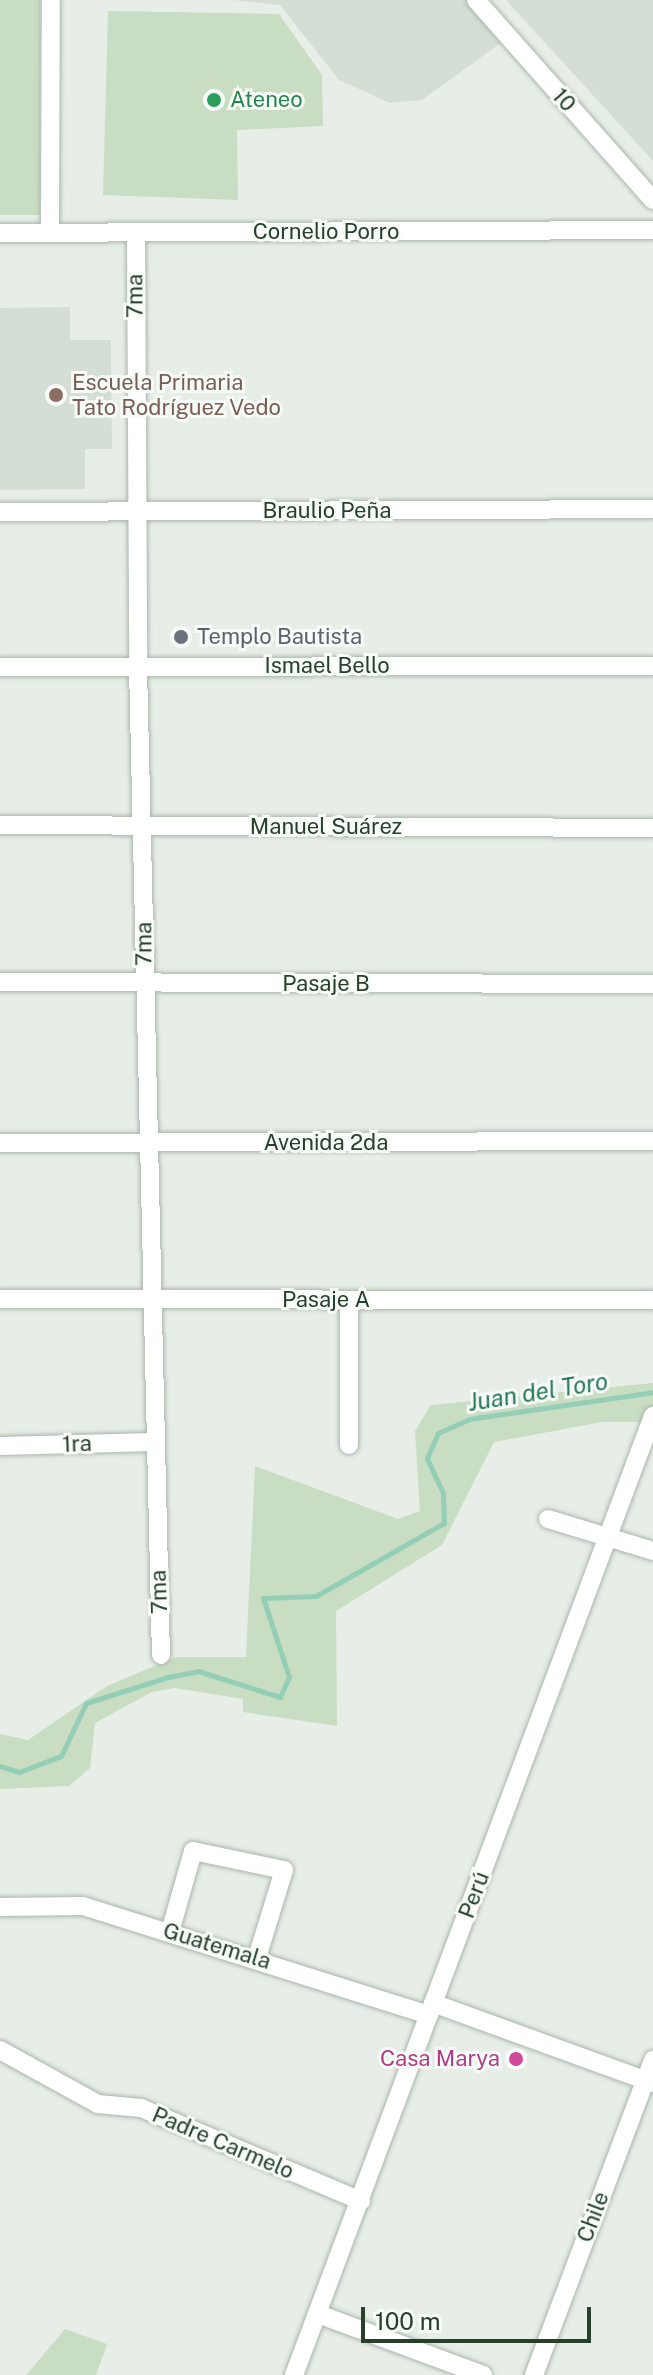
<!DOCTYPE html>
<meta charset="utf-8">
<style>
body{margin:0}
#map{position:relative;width:653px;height:2375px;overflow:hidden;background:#e7eee7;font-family:"Public Sans",sans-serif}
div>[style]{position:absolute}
.built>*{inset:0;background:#d5ded5}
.green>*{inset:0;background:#c9ddc2;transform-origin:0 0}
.stream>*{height:5px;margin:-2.5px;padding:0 2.5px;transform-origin:2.5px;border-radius:2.5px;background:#94ceb7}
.roads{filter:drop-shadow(0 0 2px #aab6ab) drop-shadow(0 0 2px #aab6ab)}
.minor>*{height:18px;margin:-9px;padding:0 9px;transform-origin:9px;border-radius:9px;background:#fff}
.dots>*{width:22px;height:22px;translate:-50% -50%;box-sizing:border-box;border:4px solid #f7fbf7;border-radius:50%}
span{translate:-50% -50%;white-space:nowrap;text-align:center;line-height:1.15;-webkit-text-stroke:6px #f7fbf7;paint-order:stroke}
.leisure-label{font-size:22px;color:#27864d}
.left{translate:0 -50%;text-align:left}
.street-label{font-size:22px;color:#273f2b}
.education-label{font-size:22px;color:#785e54}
.worship-label{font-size:22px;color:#5b616d}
.hotel-label{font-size:22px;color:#b23c85}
.right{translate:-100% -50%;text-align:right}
.water-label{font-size:24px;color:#257757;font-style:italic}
.scale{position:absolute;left:361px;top:2307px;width:230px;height:36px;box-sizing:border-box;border:4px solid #273f2b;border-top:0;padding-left:10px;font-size:24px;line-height:28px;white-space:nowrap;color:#273f2b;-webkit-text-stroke:6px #f7fbf7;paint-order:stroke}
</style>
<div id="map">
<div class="built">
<div style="clip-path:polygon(233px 0,468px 0,505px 40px,422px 100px,390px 103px,339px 80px,280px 5px)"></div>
<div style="clip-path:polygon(506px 0,653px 0,653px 161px)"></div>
<div style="clip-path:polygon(70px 307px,70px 340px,111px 340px,112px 449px,85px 449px,85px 489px,0 490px,0 308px)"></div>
</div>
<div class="green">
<div style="left:0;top:0;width:40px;height:215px"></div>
<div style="clip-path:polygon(108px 11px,279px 14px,322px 75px,323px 126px,237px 130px,238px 200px,103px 195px)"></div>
<div style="clip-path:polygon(653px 1383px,653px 1422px,602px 1422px,494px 1442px,442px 1545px,336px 1611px,337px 1726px,243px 1712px,243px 1699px,175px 1688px,152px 1692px,95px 1723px,90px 1768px,69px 1786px,0 1789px,0 1734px,28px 1740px,107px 1686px,176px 1657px,246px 1657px,255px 1466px,398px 1519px,420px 1511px,415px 1431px,431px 1405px)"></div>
<div style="clip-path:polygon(65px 2329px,107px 2344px,96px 2375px,26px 2375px)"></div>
</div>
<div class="stream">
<div style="left:0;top:1766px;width:20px;rotate:18deg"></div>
<div style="left:19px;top:1772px;width:45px;rotate:-20.9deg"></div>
<div style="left:61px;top:1756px;width:59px;rotate:-64.7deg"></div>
<div style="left:86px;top:1703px;width:86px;rotate:-17.6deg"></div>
<div style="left:168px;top:1677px;width:31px;rotate:-11deg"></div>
<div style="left:198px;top:1671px;width:86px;rotate:17.6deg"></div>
<div style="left:280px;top:1697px;width:22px;rotate:-66deg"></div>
<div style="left:289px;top:1677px;width:83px;rotate:-108.2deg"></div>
<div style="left:263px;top:1598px;width:53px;rotate:-2.2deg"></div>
<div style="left:316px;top:1596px;width:147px;rotate:-29.7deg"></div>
<div style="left:444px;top:1523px;width:30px;rotate:-92deg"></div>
<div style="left:443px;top:1493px;width:38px;rotate:-115deg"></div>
<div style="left:427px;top:1458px;width:27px;rotate:-66deg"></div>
<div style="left:438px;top:1433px;width:34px;rotate:-24deg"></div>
<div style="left:469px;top:1419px;width:186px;rotate:-8.3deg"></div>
</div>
<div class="roads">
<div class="minor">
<div style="left:476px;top:0;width:267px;rotate:48.5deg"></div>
<div style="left:0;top:233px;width:653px;rotate:-0.26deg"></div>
<div style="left:50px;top:233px;width:233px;rotate:-89.8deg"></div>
<div style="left:136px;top:234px;width:433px;rotate:89.7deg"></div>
<div style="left:138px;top:667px;width:988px;rotate:88.67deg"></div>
<div style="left:0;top:512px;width:653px;rotate:-0.26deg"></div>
<div style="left:0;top:667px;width:653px;rotate:-0.09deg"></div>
<div style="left:0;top:825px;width:653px;rotate:0.26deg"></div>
<div style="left:0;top:982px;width:653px;rotate:0.18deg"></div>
<div style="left:0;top:1143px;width:653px;rotate:-0.18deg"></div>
<div style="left:0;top:1299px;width:653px;rotate:0.09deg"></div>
<div style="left:349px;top:1300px;width:145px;rotate:90deg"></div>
<div style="left:0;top:1446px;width:155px;rotate:-1.5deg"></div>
<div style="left:548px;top:1519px;width:110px;rotate:16.9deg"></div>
<div style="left:0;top:1907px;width:83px;rotate:-0.7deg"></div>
<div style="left:83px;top:1906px;width:363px;rotate:17.5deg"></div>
<div style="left:170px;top:1932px;width:84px;rotate:-74.1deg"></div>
<div style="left:193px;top:1851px;width:93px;rotate:11.8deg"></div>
<div style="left:284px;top:1870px;width:92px;rotate:107.1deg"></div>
<div style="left:433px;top:2003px;width:234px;rotate:20deg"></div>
<div style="left:0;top:2050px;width:112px;rotate:28.9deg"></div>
<div style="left:98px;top:2104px;width:43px;rotate:5.3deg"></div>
<div style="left:141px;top:2108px;width:239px;rotate:22.9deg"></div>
<div style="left:318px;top:2314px;width:176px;rotate:20.3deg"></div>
<div style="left:294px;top:2375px;width:1024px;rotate:-69.48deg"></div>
<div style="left:534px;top:2375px;width:337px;rotate:-69.3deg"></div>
</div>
</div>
<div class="dots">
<div style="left:214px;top:100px;background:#2e9e5b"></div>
<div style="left:56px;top:395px;background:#8d6e63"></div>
<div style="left:181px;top:637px;background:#6b7280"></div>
<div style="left:516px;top:2059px;background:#d1479c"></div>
</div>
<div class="leisure-label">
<span class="left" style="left:230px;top:100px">Ateneo</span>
</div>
<div class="street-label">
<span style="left:564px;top:100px;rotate:48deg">10</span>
<span style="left:326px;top:232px">Cornelio Porro</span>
<span style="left:135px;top:296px;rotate:-90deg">7ma</span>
<span style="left:327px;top:511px">Braulio Peña</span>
<span style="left:327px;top:666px">Ismael Bello</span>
<span style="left:326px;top:827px">Manuel Suárez</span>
<span style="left:144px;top:944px;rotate:-90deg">7ma</span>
<span style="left:326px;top:984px">Pasaje B</span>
<span style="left:326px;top:1143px">Avenida 2da</span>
<span style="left:326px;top:1300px">Pasaje A</span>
<span style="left:77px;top:1444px;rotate:-2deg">1ra</span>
<span style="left:159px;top:1592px;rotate:-92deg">7ma</span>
<span style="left:474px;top:1895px;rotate:-69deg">Perú</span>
<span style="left:217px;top:1946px;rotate:17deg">Guatemala</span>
<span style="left:223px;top:2143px;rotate:23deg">Padre Carmelo</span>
<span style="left:593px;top:2217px;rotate:-69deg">Chile</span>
</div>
<div class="education-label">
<span class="left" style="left:72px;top:395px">Escuela Primaria<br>Tato Rodríguez Vedo</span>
</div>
<div class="worship-label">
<span class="left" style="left:197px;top:637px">Templo Bautista</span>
</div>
<div class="hotel-label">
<span class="right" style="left:500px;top:2059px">Casa Marya</span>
</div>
<div class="water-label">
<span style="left:538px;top:1392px;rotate:-9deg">Juan del Toro</span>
</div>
<div class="scale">100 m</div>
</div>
